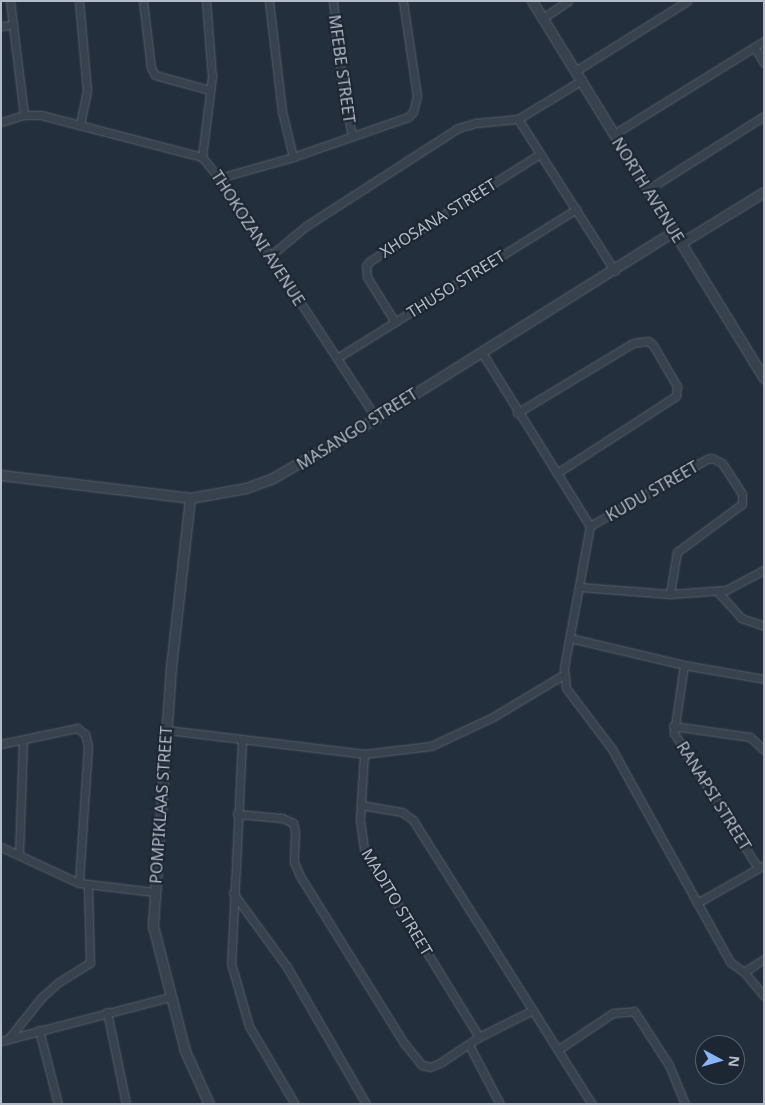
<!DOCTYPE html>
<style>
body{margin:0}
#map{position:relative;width:765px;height:1105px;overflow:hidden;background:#242f3e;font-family:"Noto Sans",sans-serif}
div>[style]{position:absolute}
.roads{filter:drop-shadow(0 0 1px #565f6c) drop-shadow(0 0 1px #565f6c)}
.minor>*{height:7px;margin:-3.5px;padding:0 3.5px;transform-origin:3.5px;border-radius:3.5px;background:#38414e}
.tertiary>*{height:9px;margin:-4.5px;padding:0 4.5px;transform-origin:4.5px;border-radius:4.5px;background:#38414e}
span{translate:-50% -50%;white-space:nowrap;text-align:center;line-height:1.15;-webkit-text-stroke:4.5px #1d2633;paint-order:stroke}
.street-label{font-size:16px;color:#b4bcc9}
.frame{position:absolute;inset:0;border:2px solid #b4bcc9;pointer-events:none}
.north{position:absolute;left:695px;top:1035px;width:50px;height:50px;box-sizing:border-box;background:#1d2633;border:1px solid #59626f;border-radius:50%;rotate:96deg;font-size:14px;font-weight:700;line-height:20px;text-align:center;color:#b4bcc9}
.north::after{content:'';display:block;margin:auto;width:18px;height:22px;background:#8ab4f8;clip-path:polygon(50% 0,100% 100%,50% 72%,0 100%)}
</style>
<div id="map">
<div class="roads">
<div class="minor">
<div style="left:10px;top:1px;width:115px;rotate:83deg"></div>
<div style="left:79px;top:1px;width:90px;rotate:84.9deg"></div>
<div style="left:87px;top:91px;width:35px;rotate:102deg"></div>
<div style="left:143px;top:1px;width:67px;rotate:83.2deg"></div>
<div style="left:151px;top:68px;width:8px;rotate:60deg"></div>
<div style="left:155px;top:75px;width:57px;rotate:15.3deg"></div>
<div style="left:269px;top:1px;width:111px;rotate:83.3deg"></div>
<div style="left:282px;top:111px;width:47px;rotate:76.6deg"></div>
<div style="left:333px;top:1px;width:90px;rotate:83.6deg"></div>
<div style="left:343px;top:90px;width:47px;rotate:78.9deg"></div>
<div style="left:543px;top:18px;width:30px;rotate:-34deg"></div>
<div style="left:1px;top:26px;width:12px;rotate:-5deg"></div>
<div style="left:754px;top:47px;width:19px;rotate:58deg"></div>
<div style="left:577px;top:70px;width:130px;rotate:-32.1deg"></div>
<div style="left:518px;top:119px;width:75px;rotate:-31.4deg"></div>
<div style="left:1px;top:122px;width:24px;rotate:-17deg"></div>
<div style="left:24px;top:115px;width:17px"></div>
<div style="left:41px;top:115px;width:166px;rotate:14.6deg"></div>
<div style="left:202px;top:157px;width:27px;rotate:51deg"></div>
<div style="left:219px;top:178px;width:287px;rotate:56.8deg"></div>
<div style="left:614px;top:134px;width:176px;rotate:-31.8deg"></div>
<div style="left:202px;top:157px;width:81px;rotate:-82.9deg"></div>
<div style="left:212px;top:77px;width:76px;rotate:-94.5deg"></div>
<div style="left:219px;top:178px;width:77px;rotate:-15.8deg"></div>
<div style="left:293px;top:157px;width:122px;rotate:-19.2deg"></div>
<div style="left:408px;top:117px;width:7px;rotate:-45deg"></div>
<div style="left:413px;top:112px;width:16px;rotate:-76deg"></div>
<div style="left:417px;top:96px;width:96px;rotate:-98.4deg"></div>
<div style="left:647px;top:190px;width:138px;rotate:-32.3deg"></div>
<div style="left:270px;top:256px;width:47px;rotate:-39.8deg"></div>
<div style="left:306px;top:226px;width:181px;rotate:-32.8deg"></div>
<div style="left:458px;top:128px;width:18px;rotate:-16deg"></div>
<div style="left:475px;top:123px;width:43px;rotate:-5.3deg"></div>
<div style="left:518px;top:119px;width:180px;rotate:57.5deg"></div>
<div style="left:395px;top:322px;width:53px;rotate:-121.9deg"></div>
<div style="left:367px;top:277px;width:11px;rotate:-95deg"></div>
<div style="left:366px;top:266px;width:6px;rotate:-51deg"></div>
<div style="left:370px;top:261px;width:201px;rotate:-32.2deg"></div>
<div style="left:481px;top:351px;width:206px;rotate:58.1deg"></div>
<div style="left:590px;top:526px;width:144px;rotate:100.4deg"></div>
<div style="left:564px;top:668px;width:20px;rotate:84deg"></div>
<div style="left:566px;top:688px;width:76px;rotate:53deg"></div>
<div style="left:612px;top:749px;width:244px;rotate:61deg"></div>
<div style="left:730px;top:962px;width:17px;rotate:36deg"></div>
<div style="left:744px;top:972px;width:31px;rotate:50deg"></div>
<div style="left:337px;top:358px;width:282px;rotate:-31.9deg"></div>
<div style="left:517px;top:413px;width:135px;rotate:-31.1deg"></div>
<div style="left:633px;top:343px;width:15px;rotate:-8deg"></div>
<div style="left:648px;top:341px;width:6px;rotate:39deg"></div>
<div style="left:653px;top:345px;width:48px;rotate:59.7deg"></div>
<div style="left:677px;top:386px;width:10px;rotate:96deg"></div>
<div style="left:676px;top:396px;width:142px;rotate:147.1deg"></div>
<div style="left:590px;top:526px;width:135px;rotate:-29.8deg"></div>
<div style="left:707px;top:459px;width:5px;rotate:-11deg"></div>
<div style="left:712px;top:458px;width:11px;rotate:27deg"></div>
<div style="left:722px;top:463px;width:37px;rotate:57deg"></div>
<div style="left:742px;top:494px;width:10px;rotate:90deg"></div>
<div style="left:742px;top:504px;width:81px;rotate:143.6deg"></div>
<div style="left:677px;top:552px;width:43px;rotate:99.5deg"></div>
<div style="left:580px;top:587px;width:90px;rotate:4.4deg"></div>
<div style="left:670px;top:594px;width:56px;rotate:-4.1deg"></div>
<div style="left:726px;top:590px;width:43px;rotate:-27.8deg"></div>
<div style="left:717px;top:591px;width:36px;rotate:48deg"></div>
<div style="left:741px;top:618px;width:24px;rotate:19deg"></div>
<div style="left:570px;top:638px;width:117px;rotate:13.3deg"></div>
<div style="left:684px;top:665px;width:81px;rotate:9.9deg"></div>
<div style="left:684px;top:665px;width:69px;rotate:98.4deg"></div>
<div style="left:674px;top:733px;width:159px;rotate:58.1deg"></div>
<div style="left:673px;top:726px;width:78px;rotate:8.1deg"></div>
<div style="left:750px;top:737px;width:19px;rotate:43deg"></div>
<div style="left:167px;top:730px;width:198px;rotate:6.9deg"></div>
<div style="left:364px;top:754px;width:67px;rotate:-6.8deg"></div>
<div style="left:431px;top:746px;width:68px;rotate:-25.1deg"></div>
<div style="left:493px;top:717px;width:82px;rotate:-31deg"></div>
<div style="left:242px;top:742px;width:221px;rotate:92.8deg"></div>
<div style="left:231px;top:963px;width:66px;rotate:74.1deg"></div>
<div style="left:249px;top:1026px;width:91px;rotate:59.5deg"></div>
<div style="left:1px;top:744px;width:78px;rotate:-11.9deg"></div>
<div style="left:77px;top:728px;width:10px;rotate:37deg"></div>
<div style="left:85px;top:734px;width:12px;rotate:76deg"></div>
<div style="left:88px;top:746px;width:137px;rotate:93.8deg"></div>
<div style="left:364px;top:754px;width:66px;rotate:93.5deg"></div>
<div style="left:360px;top:820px;width:30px;rotate:82deg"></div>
<div style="left:364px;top:850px;width:220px;rotate:58.4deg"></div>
<div style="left:361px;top:805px;width:42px;rotate:9.7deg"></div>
<div style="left:402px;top:812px;width:14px;rotate:36deg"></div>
<div style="left:413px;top:820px;width:336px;rotate:57.8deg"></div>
<div style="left:237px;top:814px;width:45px;rotate:5.1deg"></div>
<div style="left:282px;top:818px;width:12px;rotate:24deg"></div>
<div style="left:293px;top:823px;width:8px;rotate:76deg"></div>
<div style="left:295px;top:831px;width:31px;rotate:92deg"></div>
<div style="left:294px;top:862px;width:15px;rotate:67deg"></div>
<div style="left:300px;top:876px;width:197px;rotate:58.1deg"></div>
<div style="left:404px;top:1043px;width:28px;rotate:51deg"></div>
<div style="left:422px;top:1065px;width:8px;rotate:14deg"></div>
<div style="left:430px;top:1067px;width:11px;rotate:-22deg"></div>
<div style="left:440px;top:1063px;width:47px;rotate:-33.7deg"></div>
<div style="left:479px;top:1037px;width:60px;rotate:-26.6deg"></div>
<div style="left:1px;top:847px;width:86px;rotate:24.8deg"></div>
<div style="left:79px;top:883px;width:76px;rotate:6.8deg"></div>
<div style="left:19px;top:855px;width:115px;rotate:-88deg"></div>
<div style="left:233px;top:893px;width:92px;rotate:53.9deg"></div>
<div style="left:287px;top:967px;width:158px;rotate:60deg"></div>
<div style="left:697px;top:903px;width:77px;rotate:-29.6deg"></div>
<div style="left:744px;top:972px;width:24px;rotate:-33deg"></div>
<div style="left:107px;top:1012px;width:94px;rotate:78.3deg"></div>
<div style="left:39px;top:1030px;width:76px;rotate:75.6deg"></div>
<div style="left:9px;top:1038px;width:51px;rotate:-51.3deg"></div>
<div style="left:41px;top:998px;width:24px;rotate:-42deg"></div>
<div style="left:59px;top:982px;width:36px;rotate:-32deg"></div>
<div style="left:90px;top:963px;width:78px;rotate:-91.5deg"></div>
<div style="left:1px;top:1041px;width:175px;rotate:-14.6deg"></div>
<div style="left:469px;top:1045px;width:67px;rotate:62.3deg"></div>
<div style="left:559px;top:1049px;width:65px;rotate:-33.7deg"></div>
<div style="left:613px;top:1013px;width:21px;rotate:-5deg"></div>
<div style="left:634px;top:1011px;width:64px;rotate:57.1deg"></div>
<div style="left:669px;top:1065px;width:42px;rotate:67.7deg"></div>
</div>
<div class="tertiary">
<div style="left:532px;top:1px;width:443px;rotate:58.4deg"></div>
<div style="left:681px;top:243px;width:97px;rotate:-31.6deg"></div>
<div style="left:1px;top:475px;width:190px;rotate:6.9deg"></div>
<div style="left:190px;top:498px;width:57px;rotate:-10.1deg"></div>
<div style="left:246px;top:488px;width:29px;rotate:-20deg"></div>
<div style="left:273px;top:478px;width:119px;rotate:-30.2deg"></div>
<div style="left:376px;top:418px;width:350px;rotate:-32.1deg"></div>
<div style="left:190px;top:498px;width:170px;rotate:96.4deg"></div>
<div style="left:171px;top:667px;width:260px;rotate:94deg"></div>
<div style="left:153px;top:926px;width:129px;rotate:75.6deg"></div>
<div style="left:185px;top:1051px;width:58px;rotate:65.6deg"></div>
</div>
</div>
<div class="street-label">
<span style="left:342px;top:69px;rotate:82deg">MFEBE STREET</span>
<span style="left:648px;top:190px;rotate:58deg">NORTH AVENUE</span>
<span style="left:438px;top:218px;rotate:-32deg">XHOSANA STREET</span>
<span style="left:258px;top:238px;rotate:57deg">THOKOZANI AVENUE</span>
<span style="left:456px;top:284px;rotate:-32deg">THUSO STREET</span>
<span style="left:357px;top:429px;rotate:-32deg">MASANGO STREET</span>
<span style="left:652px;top:491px;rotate:-30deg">KUDU STREET</span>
<span style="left:714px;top:796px;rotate:58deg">RANAPSI STREET</span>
<span style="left:161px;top:805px;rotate:-86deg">POMPIKLAAS STREET</span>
<span style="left:397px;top:902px;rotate:59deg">MADITO STREET</span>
</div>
<div class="frame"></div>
<div class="north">N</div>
</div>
